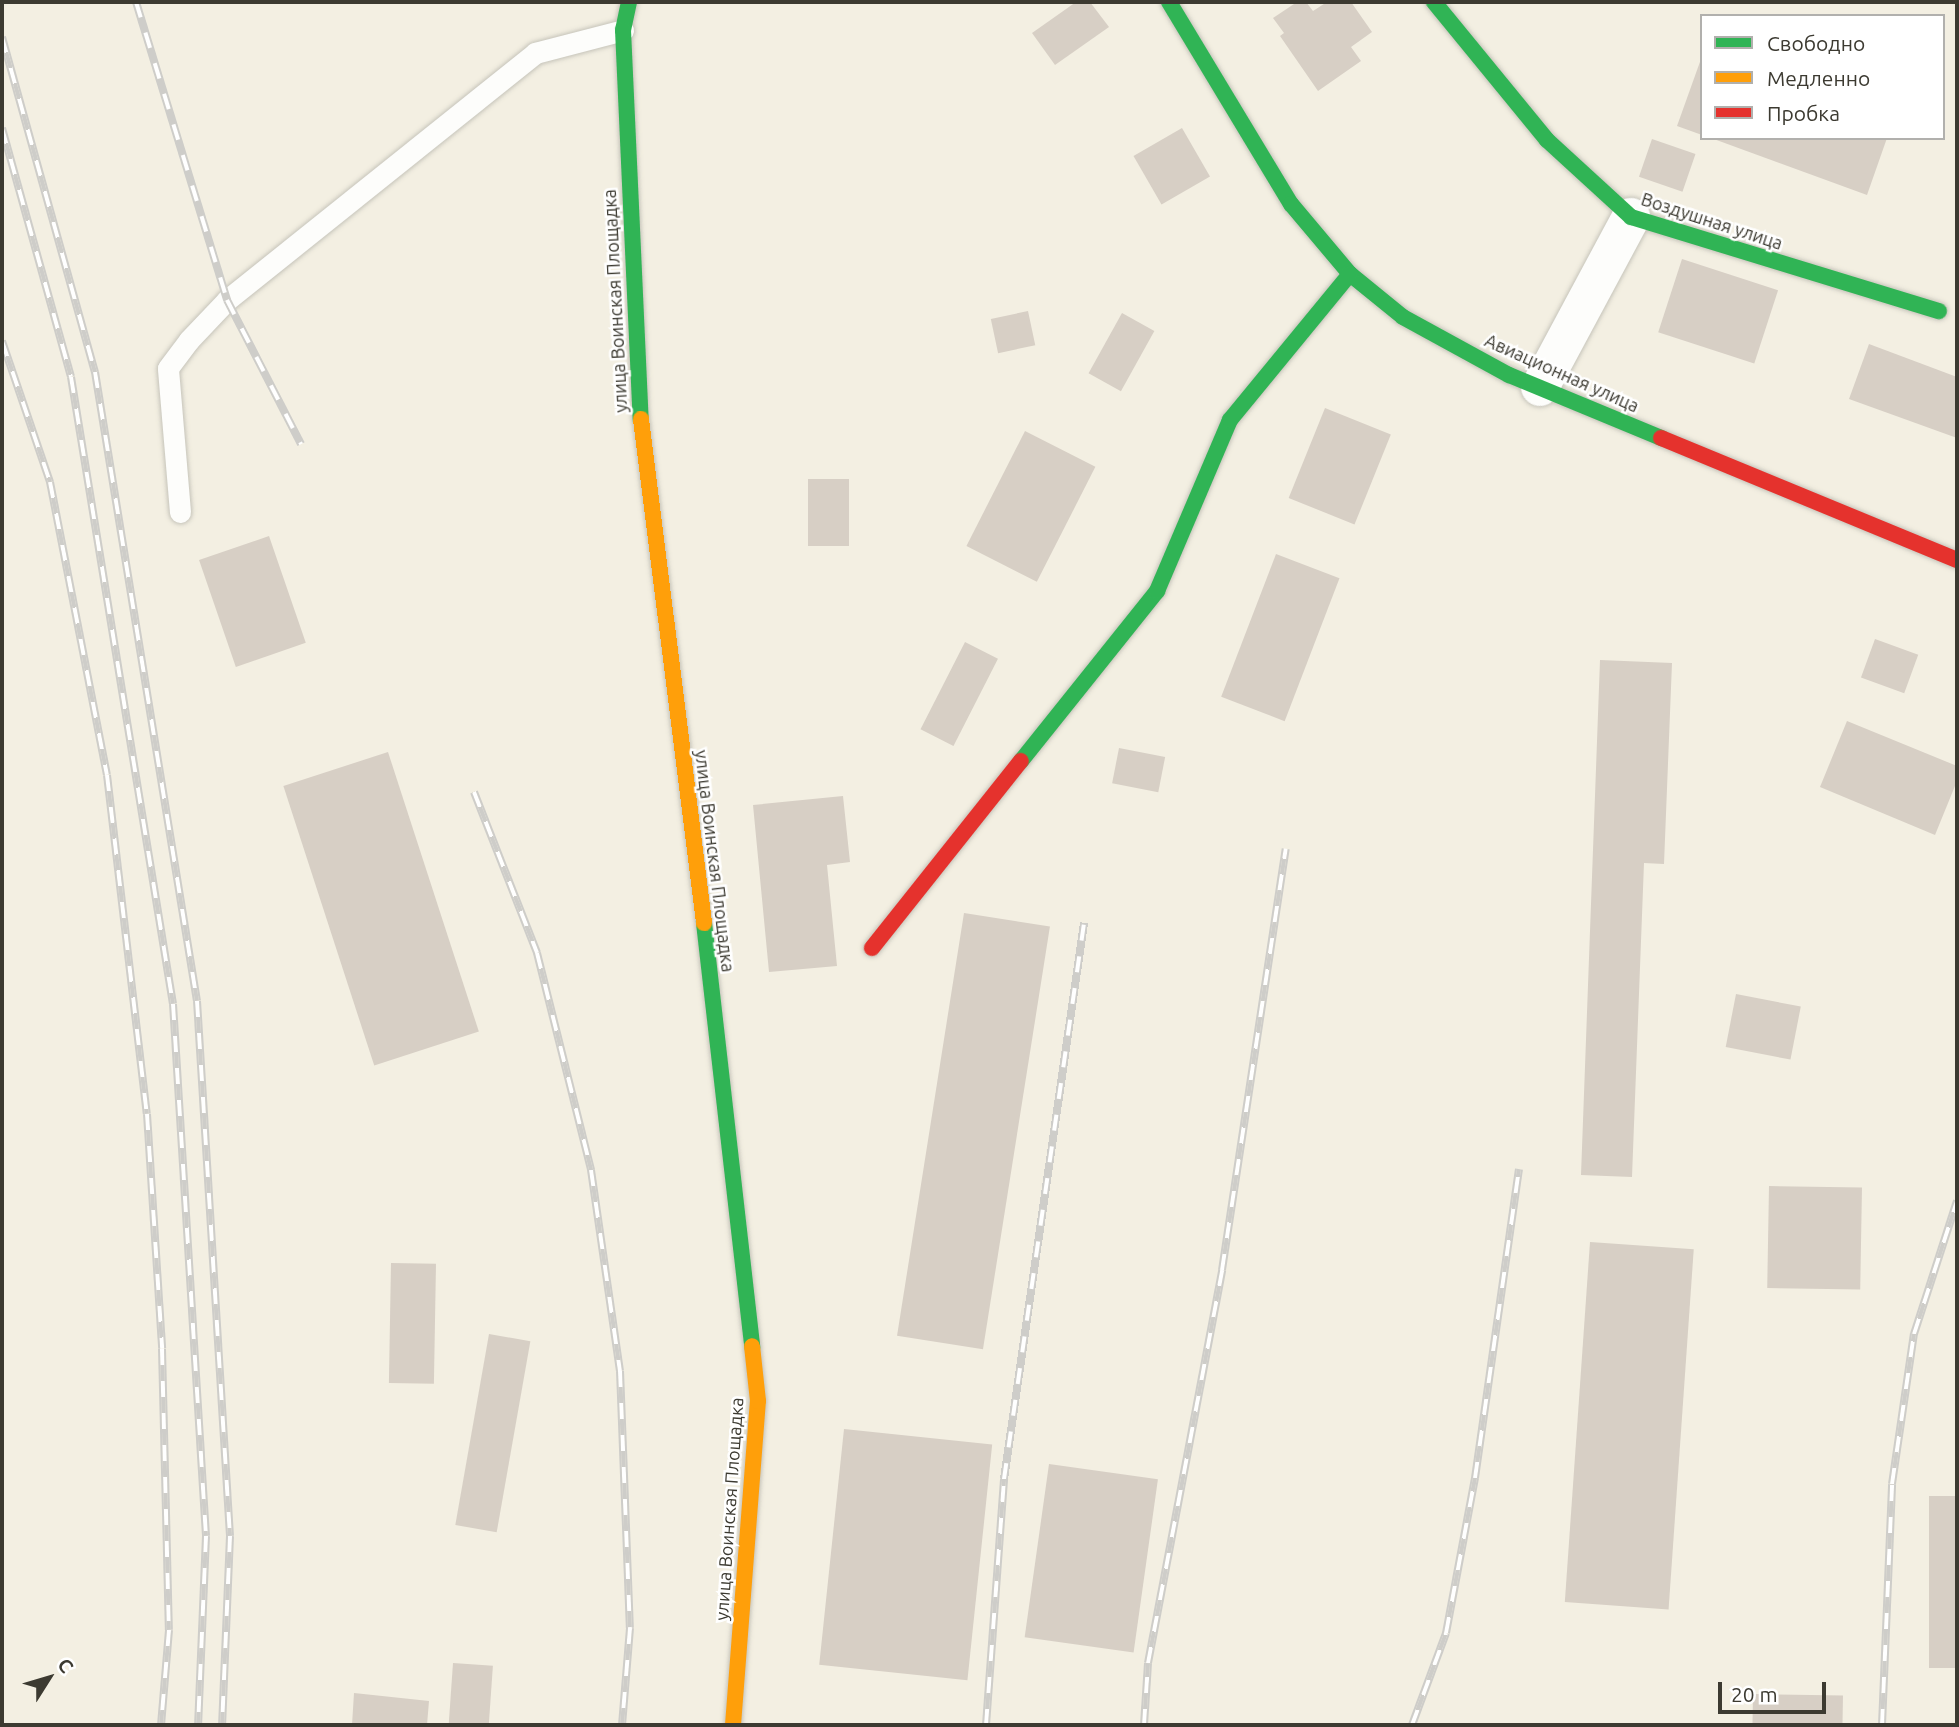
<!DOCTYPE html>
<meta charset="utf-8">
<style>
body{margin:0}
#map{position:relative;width:1959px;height:1727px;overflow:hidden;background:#f3efe2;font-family:Ubuntu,sans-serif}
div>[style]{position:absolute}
.building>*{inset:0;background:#d7cfc5;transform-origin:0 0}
.roads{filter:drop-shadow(0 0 2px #c6c4ba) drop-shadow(0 0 2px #c6c4ba)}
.lane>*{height:21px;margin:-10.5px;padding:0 10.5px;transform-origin:10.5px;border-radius:10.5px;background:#fdfdfb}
.street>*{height:38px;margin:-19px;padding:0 19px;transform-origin:19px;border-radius:19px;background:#fdfdfb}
.fast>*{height:16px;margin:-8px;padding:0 8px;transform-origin:8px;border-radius:8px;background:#30b455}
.slow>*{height:16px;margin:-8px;padding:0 8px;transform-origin:8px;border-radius:8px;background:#ff9f0a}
.jam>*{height:16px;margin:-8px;padding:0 8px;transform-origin:8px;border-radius:8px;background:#e5322d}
.rail>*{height:8px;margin-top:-4px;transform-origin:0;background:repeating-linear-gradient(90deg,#fff 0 16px,#cecdc9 0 32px);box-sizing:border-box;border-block:2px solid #cecdc9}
span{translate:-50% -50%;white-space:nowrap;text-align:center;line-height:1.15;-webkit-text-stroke:5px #fff;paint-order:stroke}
.street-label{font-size:18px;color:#3c3a31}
.frame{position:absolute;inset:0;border:4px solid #3c3a31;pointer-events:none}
.legend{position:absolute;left:1700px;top:14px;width:245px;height:126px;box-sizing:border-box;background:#fff;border:2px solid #b1b0ad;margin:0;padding:9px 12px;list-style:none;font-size:21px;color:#3c3a31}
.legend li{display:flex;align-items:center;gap:14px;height:35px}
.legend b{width:35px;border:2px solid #b1b0ad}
.north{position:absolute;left:14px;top:1643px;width:70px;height:70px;-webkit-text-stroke:5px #fff;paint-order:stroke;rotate:53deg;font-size:19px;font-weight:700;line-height:28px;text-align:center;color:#3c3a31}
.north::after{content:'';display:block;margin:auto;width:24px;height:32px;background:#3c3a31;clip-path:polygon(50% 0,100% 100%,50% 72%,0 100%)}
.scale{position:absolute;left:1718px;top:1682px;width:108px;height:32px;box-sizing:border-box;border:4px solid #3c3a31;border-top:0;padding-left:9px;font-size:21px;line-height:24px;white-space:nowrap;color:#3c3a31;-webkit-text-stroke:5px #fff;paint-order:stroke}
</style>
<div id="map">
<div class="building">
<div style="clip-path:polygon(1076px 2px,1090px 2px,1109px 27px,1055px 65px,1032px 33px)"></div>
<div style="clip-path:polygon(1297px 2px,1306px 2px,1313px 11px,1327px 2px,1351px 2px,1372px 32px,1351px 47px,1361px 61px,1318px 91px,1280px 36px,1284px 33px,1273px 18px)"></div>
<div style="clip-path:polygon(1701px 59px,1702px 59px,1702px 135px,1677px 126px)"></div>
<div style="left:1182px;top:128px;width:56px;height:56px;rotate:60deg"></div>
<div style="clip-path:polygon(1711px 138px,1887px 138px,1867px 195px)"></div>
<div style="left:1652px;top:139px;width:46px;height:40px;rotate:19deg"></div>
<div style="left:1682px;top:259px;width:101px;height:77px;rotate:18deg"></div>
<div style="left:1028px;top:311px;width:35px;height:38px;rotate:78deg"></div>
<div style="left:1122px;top:313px;width:37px;height:69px;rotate:29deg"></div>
<div style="clip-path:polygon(1869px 344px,1957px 377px,1957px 438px,1849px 399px)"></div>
<div style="left:1325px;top:408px;width:71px;height:97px;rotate:22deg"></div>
<div style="left:1025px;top:431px;width:79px;height:129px;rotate:27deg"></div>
<div style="left:808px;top:479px;width:41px;height:67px"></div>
<div style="left:269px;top:536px;width:113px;height:74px;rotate:71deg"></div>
<div style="left:1276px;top:554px;width:68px;height:153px;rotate:21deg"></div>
<div style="left:1875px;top:639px;width:46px;height:41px;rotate:20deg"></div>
<div style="left:965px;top:642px;width:37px;height:98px;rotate:27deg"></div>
<div style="clip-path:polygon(1600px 660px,1672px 663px,1664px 864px,1644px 863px,1632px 1177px,1581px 1175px)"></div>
<div style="clip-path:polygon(1847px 721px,1957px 766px,1957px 781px,1935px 835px,1820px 787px)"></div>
<div style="left:1119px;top:748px;width:47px;height:36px;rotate:11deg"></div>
<div style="left:388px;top:752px;width:294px;height:110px;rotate:72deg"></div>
<div style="clip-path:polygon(843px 796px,850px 862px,827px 865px,837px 966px,769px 972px,753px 805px)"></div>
<div style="left:964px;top:913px;width:87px;height:428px;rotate:9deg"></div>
<div style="left:1736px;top:994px;width:66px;height:54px;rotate:11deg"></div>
<div style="left:1769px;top:1186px;width:93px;height:102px;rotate:1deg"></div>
<div style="left:1590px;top:1242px;width:104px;height:361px;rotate:4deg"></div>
<div style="left:391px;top:1263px;width:45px;height:120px;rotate:1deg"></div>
<div style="left:489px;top:1334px;width:42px;height:194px;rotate:10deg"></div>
<div style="left:844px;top:1429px;width:149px;height:237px;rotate:6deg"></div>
<div style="left:1049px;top:1464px;width:110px;height:175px;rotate:8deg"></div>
<div style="left:1929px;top:1496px;width:28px;height:172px"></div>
<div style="left:453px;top:1663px;width:40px;height:62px;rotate:4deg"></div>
<div style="clip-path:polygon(354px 1693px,429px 1701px,427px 1725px,352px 1725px)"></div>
<div style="left:1753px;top:1694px;width:90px;height:31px;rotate:1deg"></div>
</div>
<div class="roads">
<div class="lane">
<div style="left:180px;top:512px;width:144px;rotate:-94.8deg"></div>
<div style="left:168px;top:368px;width:35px;rotate:-53deg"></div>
<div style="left:189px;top:340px;width:55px;rotate:-46.5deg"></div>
<div style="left:227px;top:300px;width:395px;rotate:-38.7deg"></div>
<div style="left:535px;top:53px;width:91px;rotate:-14.6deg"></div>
</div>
<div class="street">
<div style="left:1540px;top:387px;width:193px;rotate:-61.8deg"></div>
</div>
<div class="fast">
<div style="left:629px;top:2px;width:29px;rotate:102deg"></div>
<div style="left:623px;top:30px;width:389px;rotate:87.4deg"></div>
<div style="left:1169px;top:2px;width:236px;rotate:58.9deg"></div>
<div style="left:1291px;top:204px;width:92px;rotate:49.9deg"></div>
<div style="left:1350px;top:274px;width:68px;rotate:39.1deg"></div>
<div style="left:1403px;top:317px;width:121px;rotate:28.7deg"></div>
<div style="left:1509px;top:375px;width:165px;rotate:22.5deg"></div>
<div style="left:1434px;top:2px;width:178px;rotate:50.7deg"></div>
<div style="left:1547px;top:140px;width:114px;rotate:42.5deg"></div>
<div style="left:1631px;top:217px;width:322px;rotate:17deg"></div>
<div style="left:1021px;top:761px;width:218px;rotate:-51.3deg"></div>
<div style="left:1157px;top:591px;width:186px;rotate:-66.9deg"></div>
<div style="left:1230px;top:420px;width:189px;rotate:-50.6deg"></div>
<div style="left:704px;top:923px;width:426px;rotate:83.5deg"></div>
</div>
<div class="slow">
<div style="left:641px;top:419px;width:508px;rotate:82.87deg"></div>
<div style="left:733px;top:1725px;width:325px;rotate:-85.6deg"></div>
<div style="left:758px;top:1401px;width:55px;rotate:-96.2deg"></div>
</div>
<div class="jam">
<div style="left:1661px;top:438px;width:320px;rotate:22.4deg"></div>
<div style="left:872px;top:948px;width:239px;rotate:-51.5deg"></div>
</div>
</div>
<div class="rail">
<div style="left:136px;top:2px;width:312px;rotate:73deg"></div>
<div style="left:227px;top:300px;width:162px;rotate:62.8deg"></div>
<div style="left:2px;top:37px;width:348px;rotate:74.5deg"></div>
<div style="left:95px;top:372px;width:637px;rotate:80.79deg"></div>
<div style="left:197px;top:1001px;width:536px;rotate:86.47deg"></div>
<div style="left:230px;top:1536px;width:189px;rotate:92.4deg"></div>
<div style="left:2px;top:128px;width:258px;rotate:74.5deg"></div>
<div style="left:71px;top:377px;width:635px;rotate:80.76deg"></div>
<div style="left:173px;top:1004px;width:533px;rotate:86.45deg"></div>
<div style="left:206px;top:1536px;width:189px;rotate:92.4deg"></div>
<div style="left:2px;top:341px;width:149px;rotate:71.2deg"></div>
<div style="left:50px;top:482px;width:298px;rotate:79deg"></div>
<div style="left:107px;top:775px;width:341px;rotate:83.3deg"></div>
<div style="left:147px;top:1114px;width:235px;rotate:86.3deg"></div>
<div style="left:162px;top:1349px;width:281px;rotate:88.6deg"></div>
<div style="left:169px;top:1630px;width:95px;rotate:94.8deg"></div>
<div style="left:474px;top:792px;width:173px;rotate:68.6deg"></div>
<div style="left:537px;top:953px;width:224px;rotate:76deg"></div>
<div style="left:591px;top:1170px;width:203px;rotate:81.8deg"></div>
<div style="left:620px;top:1371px;width:257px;rotate:87.8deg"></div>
<div style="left:630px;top:1628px;width:97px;rotate:94.7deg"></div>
<div style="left:986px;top:1725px;width:247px;rotate:-85.8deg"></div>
<div style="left:1004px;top:1479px;width:562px;rotate:-81.81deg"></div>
<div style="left:1144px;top:1725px;width:62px;rotate:-86.3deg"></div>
<div style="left:1148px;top:1663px;width:400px;rotate:-79.3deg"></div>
<div style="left:1222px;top:1270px;width:426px;rotate:-81.4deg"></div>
<div style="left:1412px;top:1725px;width:98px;rotate:-69.7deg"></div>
<div style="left:1446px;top:1633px;width:158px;rotate:-79.4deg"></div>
<div style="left:1475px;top:1478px;width:312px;rotate:-81.9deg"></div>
<div style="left:1882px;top:1725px;width:241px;rotate:-87.6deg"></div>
<div style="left:1892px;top:1484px;width:152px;rotate:-81.7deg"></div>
<div style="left:1914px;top:1334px;width:140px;rotate:-72.1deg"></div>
</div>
<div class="street-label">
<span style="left:1712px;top:221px;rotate:18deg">Воздушная улица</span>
<span style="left:615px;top:301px;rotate:-93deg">улица Воинская Площадка</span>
<span style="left:1562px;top:373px;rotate:24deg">Авиационная улица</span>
<span style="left:715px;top:861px;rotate:83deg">улица Воинская Площадка</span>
<span style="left:729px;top:1509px;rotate:-86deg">улица Воинская Площадка</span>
</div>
<div class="frame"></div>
<ul class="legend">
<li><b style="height:9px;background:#30b455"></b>Свободно</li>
<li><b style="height:9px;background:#ff9f0a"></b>Медленно</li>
<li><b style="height:9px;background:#e5322d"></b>Пробка</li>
</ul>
<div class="north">С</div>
<div class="scale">20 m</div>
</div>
